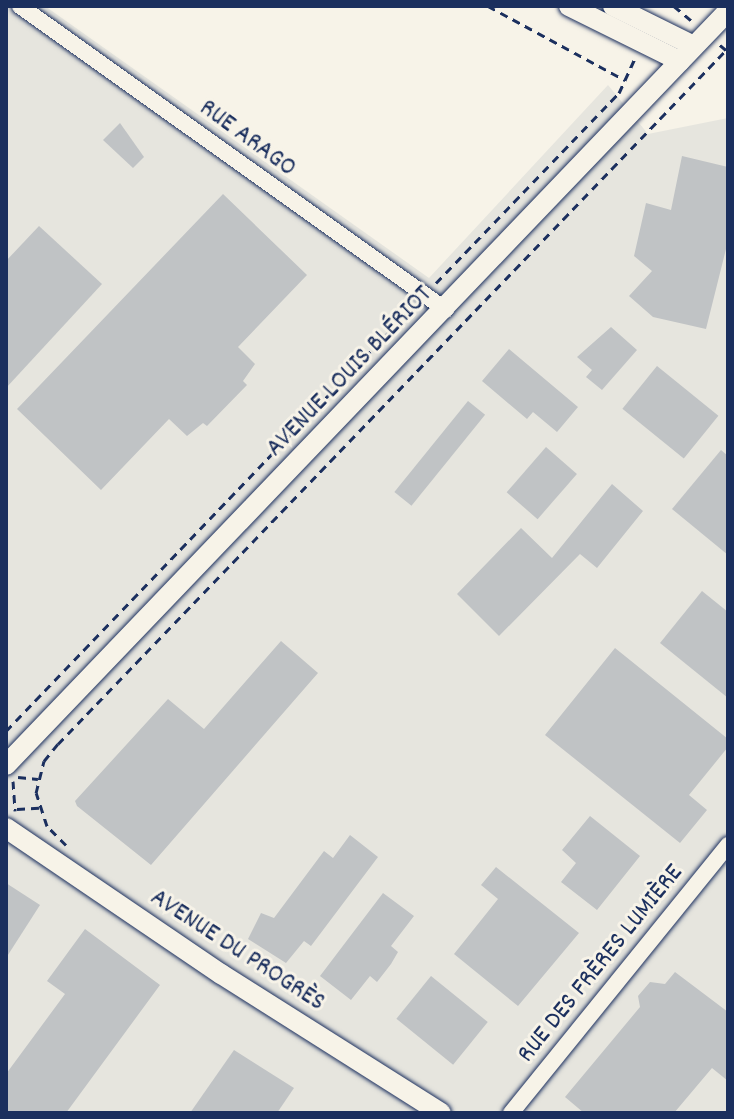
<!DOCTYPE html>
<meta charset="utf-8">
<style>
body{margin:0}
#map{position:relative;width:734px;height:1119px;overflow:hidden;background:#f7f3e8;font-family:Dekko,sans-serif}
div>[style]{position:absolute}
.built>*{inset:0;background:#e6e5de}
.building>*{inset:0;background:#c0c3c5;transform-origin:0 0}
.path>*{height:3px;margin-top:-1.5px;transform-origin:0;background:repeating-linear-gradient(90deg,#1b2f5e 0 8px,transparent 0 14px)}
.roads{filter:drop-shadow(0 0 2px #1b2f5e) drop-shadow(0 0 2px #1b2f5e)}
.minor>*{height:16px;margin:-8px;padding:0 8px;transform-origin:8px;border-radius:8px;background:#f7f3e8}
.tertiary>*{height:20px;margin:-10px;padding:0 10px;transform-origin:10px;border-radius:10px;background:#f7f3e8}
span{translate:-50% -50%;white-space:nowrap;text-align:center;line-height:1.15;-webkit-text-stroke:6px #f7f3e8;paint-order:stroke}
.street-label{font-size:26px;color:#1b2f5e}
.frame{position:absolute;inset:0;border:8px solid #1b2f5e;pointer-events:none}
</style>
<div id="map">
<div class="built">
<div style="clip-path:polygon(6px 6px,45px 6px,429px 278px,608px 85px,648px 134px,728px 118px,728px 1113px,6px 1113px)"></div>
</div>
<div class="building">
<div style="clip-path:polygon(120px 123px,144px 157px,133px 168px,103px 140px)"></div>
<div style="clip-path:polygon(682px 156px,728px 167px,728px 241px,706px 329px,653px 317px,629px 296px,652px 271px,634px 256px,646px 203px,671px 210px)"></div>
<div style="clip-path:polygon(223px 194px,307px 275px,238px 347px,255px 364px,243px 381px,247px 385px,207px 426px,203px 423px,187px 436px,169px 419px,101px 490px,17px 409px)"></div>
<div style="clip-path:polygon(39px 226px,102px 284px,6px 388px,6px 261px)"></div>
<div style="clip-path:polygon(611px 327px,637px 350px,602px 390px,586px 377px,592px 370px,577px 357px)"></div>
<div style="clip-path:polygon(509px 349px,578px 407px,557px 432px,533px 412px,527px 419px,482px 381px)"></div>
<div style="left:657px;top:366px;width:79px;height:55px;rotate:39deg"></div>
<div style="left:468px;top:401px;width:22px;height:117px;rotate:39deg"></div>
<div style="left:546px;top:447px;width:41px;height:60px;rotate:41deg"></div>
<div style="clip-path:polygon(721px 450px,728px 456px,728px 555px,672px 509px)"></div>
<div style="clip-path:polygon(612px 484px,643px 511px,597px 568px,580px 554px,499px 636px,457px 594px,521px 528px,552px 558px)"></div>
<div style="clip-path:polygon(702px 591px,728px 612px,728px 698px,660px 643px)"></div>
<div style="clip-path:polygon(281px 641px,318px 673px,151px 865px,77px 806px,75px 801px,168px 699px,204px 729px)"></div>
<div style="clip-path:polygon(615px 648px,728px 739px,728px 747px,689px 795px,707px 810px,680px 843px,545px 735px)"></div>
<div style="clip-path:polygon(590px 816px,640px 856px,597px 910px,561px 882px,576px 863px,562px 850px)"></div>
<div style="clip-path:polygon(350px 835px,378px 857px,311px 946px,304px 941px,286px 963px,248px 939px,261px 913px,274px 918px,324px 851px,333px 858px)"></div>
<div style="clip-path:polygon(496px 867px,579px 933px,518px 1006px,454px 954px,498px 899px,481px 885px)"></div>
<div style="clip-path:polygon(6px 883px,40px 905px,6px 958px)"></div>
<div style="clip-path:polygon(383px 893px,414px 916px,391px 946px,398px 952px,391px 964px,377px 982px,370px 976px,351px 1000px,320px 976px)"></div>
<div style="clip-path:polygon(85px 929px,160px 985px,66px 1113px,6px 1113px,6px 1074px,65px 994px,47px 981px)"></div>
<div style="clip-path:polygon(675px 972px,728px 1012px,728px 1081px,712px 1068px,674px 1113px,584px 1113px,565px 1097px,640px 1007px,638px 996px,650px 982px,665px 984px)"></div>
<div style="left:431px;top:976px;width:73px;height:55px;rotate:39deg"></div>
<div style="clip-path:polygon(234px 1050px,294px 1088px,277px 1113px,190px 1113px)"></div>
</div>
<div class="path">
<div style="left:488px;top:6px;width:156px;rotate:28.4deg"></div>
<div style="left:674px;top:6px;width:25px;rotate:40deg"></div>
<div style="left:436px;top:283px;width:264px;rotate:-46.1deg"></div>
<div style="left:619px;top:93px;width:41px;rotate:-65.3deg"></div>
<div style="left:6px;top:731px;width:589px;rotate:-46.17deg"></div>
<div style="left:18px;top:777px;width:20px;rotate:6deg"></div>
<div style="left:13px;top:781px;width:30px;rotate:86deg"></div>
<div style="left:17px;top:809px;width:22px;rotate:-3deg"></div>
<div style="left:66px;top:845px;width:27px;rotate:-135deg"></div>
<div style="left:47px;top:826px;width:35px;rotate:-108deg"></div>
<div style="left:36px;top:793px;width:33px;rotate:-76deg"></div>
<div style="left:44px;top:761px;width:22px;rotate:-51deg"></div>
<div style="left:58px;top:744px;width:963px;rotate:-46.09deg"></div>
<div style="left:726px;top:50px;width:8px;rotate:-140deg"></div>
</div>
<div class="roads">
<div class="minor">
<div style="left:20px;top:6px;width:523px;rotate:35.51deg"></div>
<div style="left:511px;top:1113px;width:345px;rotate:-51deg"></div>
</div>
<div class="tertiary">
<div style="left:569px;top:6px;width:124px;rotate:26.4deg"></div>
<div style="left:613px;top:6px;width:90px;rotate:26.3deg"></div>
<div style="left:6px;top:765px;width:1044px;rotate:-46.24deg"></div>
<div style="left:6px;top:828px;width:260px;rotate:34.2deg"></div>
<div style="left:221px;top:974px;width:260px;rotate:32.3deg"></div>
</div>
</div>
<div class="street-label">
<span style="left:247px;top:139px;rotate:36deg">RUE ARAGO</span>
<span style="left:350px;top:372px;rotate:-46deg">AVENUE LOUIS BLÉRIOT</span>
<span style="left:237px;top:951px;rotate:33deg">AVENUE DU PROGRÈS</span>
<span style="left:601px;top:964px;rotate:-51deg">RUE DES FRÈRES LUMIÈRE</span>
</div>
<div class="frame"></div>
</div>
